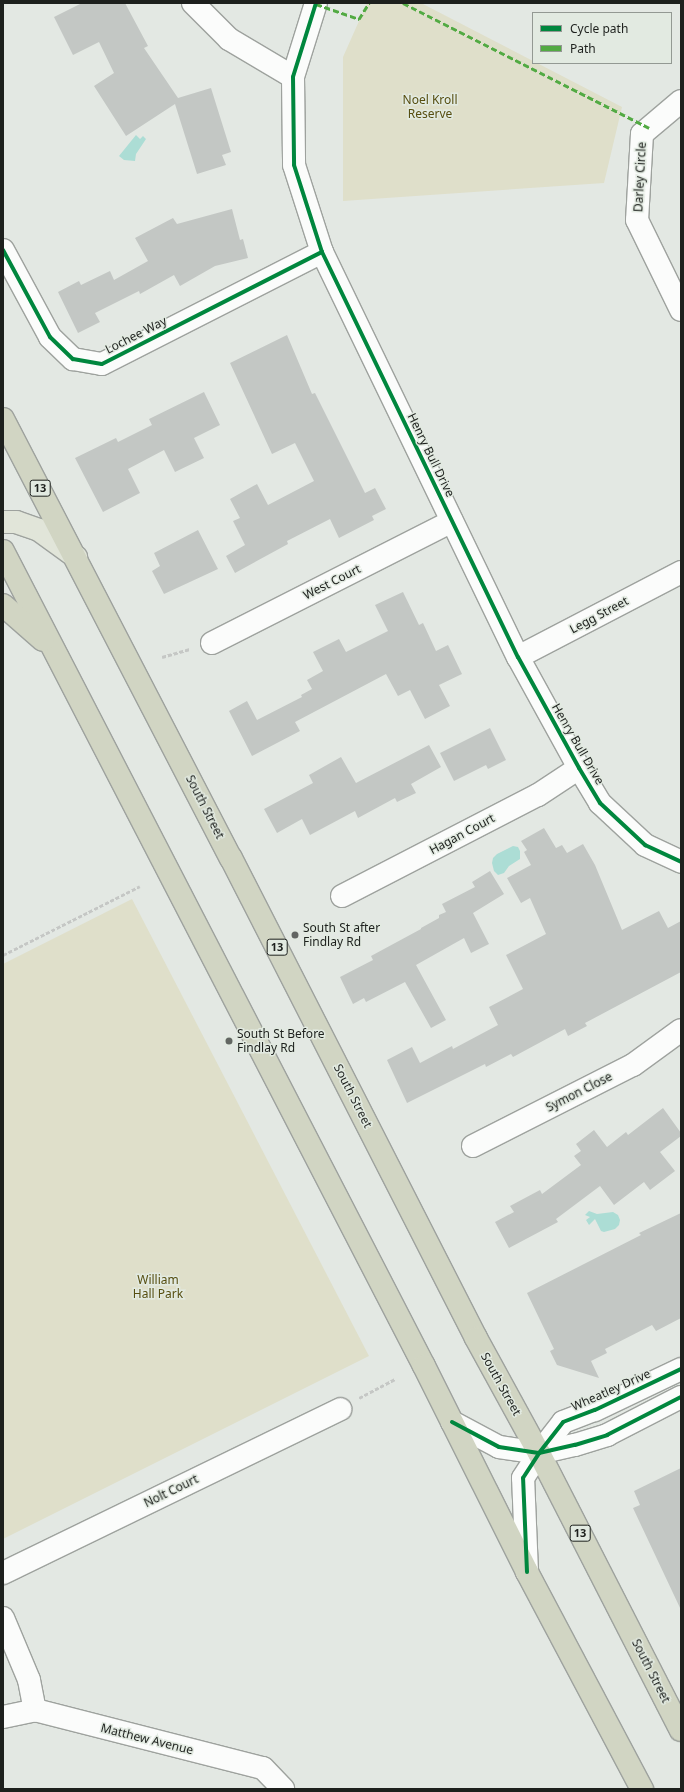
<!DOCTYPE html>
<html>
<head>
<meta charset="utf-8">
<style>
  body { margin:0 }
  #map { position:relative; width:684px; height:1792px; overflow:hidden; background:#e3e8e3; font-family:"Noto Sans",sans-serif }
  div>[style] { position:absolute }
  .green>* { inset:0; background:#dfdfca }
  .water>* { inset:0; background:#acddd5 }
  .building>* { inset:0; background:#c3c7c4 }
  .path>* { height:2.5px; margin-top:-1.25px; transform-origin:0; background:repeating-linear-gradient(90deg,#c5c7c5 0 4px,transparent 0 6px) }
  .roads { filter:drop-shadow(1px 0 #9ea29e) drop-shadow(-1px 0 #9ea29e) drop-shadow(0 1px #9ea29e) drop-shadow(0 -1px #9ea29e) }
  .minor>* { height:22px; margin:-11px; padding:0 11px; transform-origin:11px; border-radius:11px; background:#fbfcfb }
  .major>* { height:22px; margin:-11px; padding:0 11px; transform-origin:11px; border-radius:11px; background:#e1e5d9 }
  .highway>* { height:22px; margin:-11px; padding:0 11px; transform-origin:11px; border-radius:11px; background:#d1d5c3 }
  .quiet>* { height:3px; margin-top:-1.5px; transform-origin:0; background:repeating-linear-gradient(90deg,#52aa43 0 6px,transparent 0 9px) }
  .cycleway>* { height:4px; margin:-2px; padding:0 2px; transform-origin:2px; border-radius:2px; background:#00873e }
  .dots>* { width:11px; height:11px; translate:-50% -50%; box-sizing:border-box; border:2px solid #e2eae1; border-radius:50% }
  span { translate:-50% -50%; white-space:nowrap; text-align:center; line-height:1.15; -webkit-text-stroke:3px #e2eae1; paint-order:stroke }
  .shield-label span { padding:1px 3px; background:#e2eae1; border:1px solid; border-radius:3px; -webkit-text-stroke-width:0 }
  .shield-label { font-size:11px; color:#1d201d; font-weight:700 }
  .park-label { font-size:12px; color:#574e10 }
  .street-label { font-size:12px; color:#1d201d }
  .poi-label { font-size:12px; color:#1d201d }
  .left { translate:0 -50%; text-align:left }
  .frame { position:absolute; inset:0; border:4px solid #1d201d; pointer-events:none }
  .legend { position:absolute; left:532px; top:12px; width:140px; height:52px; box-sizing:border-box; background:#e2eae1; border:1px solid #939993; margin:0; padding:5px 7px; list-style:none; font-size:12px; color:#1d201d }
  .legend li { display:flex; align-items:center; gap:8px; height:20px }
  .legend b { width:20px; border:1px solid #939993 }
</style>
</head>
<body>
<div id="map">
  <div class="green">
    <div style="clip-path:polygon(367px 3px,421px 3px,533px 61px,533px 63px,537px 63px,622px 107px,604px 183px,343px 201px,343px 57px)"></div>
    <div style="clip-path:polygon(132px 899px,369px 1356px,3px 1539px,3px 964px)"></div>
  </div>
  <div class="water">
    <div style="clip-path:polygon(136px 135px,140px 139px,143px 136px,146px 139px,136px 154px,135px 161px,124px 160px,119px 156px)"></div>
    <div style="clip-path:polygon(513px 846px,518px 847px,520px 851px,520px 859px,509px 866px,504px 873px,498px 875px,494px 871px,492px 863px,493px 858px,497px 854px)"></div>
    <div style="clip-path:polygon(589px 1211px,597px 1214px,613px 1212px,618px 1215px,620px 1220px,619px 1225px,615px 1229px,604px 1232px,601px 1231px,595px 1219px,589px 1225px,586px 1220px,590px 1217px,585px 1215px)"></div>
  </div>
  <div class="building">
    <div style="clip-path:polygon(82px 3px,125px 3px,148px 46px,144px 48px,178px 98px,211px 88px,231px 152px,222px 155px,226px 165px,197px 174px,175px 104px,126px 136px,94px 86px,114px 73px,99px 42px,73px 55px,54px 17px)"></div>
    <div style="clip-path:polygon(232px 209px,240px 240px,243px 239px,248px 258px,215px 266px,180px 286px,174px 275px,140px 294px,139px 291px,95px 313px,100px 322px,78px 333px,58px 292px,79px 281px,81px 285px,110px 271px,114px 280px,148px 261px,135px 238px,173px 218px,177px 224px)"></div>
    <div style="clip-path:polygon(287px 335px,312px 394px,315px 393px,365px 493px,375px 488px,386px 509px,372px 516px,374px 520px,339px 538px,330px 519px,287px 541px,288px 544px,235px 573px,226px 556px,245px 545px,233px 521px,240px 518px,230px 499px,257px 484px,268px 505px,314px 481px,295px 443px,272px 454px,230px 363px)"></div>
    <div style="clip-path:polygon(204px 392px,220px 425px,194px 438px,204px 458px,175px 472px,164px 450px,128px 469px,140px 493px,103px 512px,75px 458px,116px 438px,118px 442px,152px 425px,149px 419px)"></div>
    <div style="clip-path:polygon(198px 530px,218px 569px,164px 594px,152px 571px,160px 566px,154px 553px)"></div>
    <div style="clip-path:polygon(403px 592px,419px 625px,423px 623px,436px 651px,448px 645px,462px 674px,439px 685px,450px 706px,425px 719px,410px 690px,398px 696px,386px 674px,295px 722px,300px 731px,252px 756px,229px 711px,247px 701px,257px 720px,302px 697px,301px 695px,312px 689px,307px 680px,323px 671px,313px 652px,339px 639px,346px 652px,388px 631px,375px 605px)"></div>
    <div style="clip-path:polygon(490px 728px,506px 760px,488px 769px,486px 765px,454px 781px,440px 753px)"></div>
    <div style="clip-path:polygon(429px 745px,441px 767px,411px 784px,416px 793px,397px 802px,395px 798px,358px 818px,355px 811px,310px 835px,302px 819px,277px 833px,264px 809px,313px 783px,309px 775px,341px 757px,356px 783px)"></div>
    <div style="clip-path:polygon(544px 828px,556px 848px,562px 845px,567px 853px,583px 844px,595px 865px,622px 930px,659px 911px,668px 928px,681px 921px,681px 972px,585px 1023px,587px 1026px,568px 1036px,565px 1029px,513px 1057px,511px 1054px,486px 1067px,485px 1064px,407px 1103px,387px 1060px,412px 1047px,420px 1063px,452px 1046px,453px 1049px,498px 1025px,489px 1007px,523px 989px,506px 955px,546px 934px,530px 898px,521px 903px,507px 878px,531px 865px,524px 852px,527px 850px,521px 841px)"></div>
    <div style="clip-path:polygon(490px 871px,504px 894px,473px 913px,489px 944px,471px 953px,464px 938px,416px 965px,446px 1020px,431px 1028px,405px 982px,366px 1002px,364px 998px,353px 1004px,340px 977px,373px 960px,371px 956px,421px 929px,421px 928px,439px 918px,439px 915px,446px 912px,442px 904px,475px 887px,472px 882px)"></div>
    <div style="clip-path:polygon(663px 1108px,681px 1133px,681px 1136px,660px 1152px,675px 1171px,650px 1190px,644px 1182px,614px 1205px,600px 1186px,556px 1219px,558px 1222px,509px 1248px,495px 1222px,514px 1212px,510px 1206px,540px 1190px,542px 1194px,581px 1165px,574px 1156px,581px 1151px,576px 1144px,594px 1130px,607px 1147px,626px 1132px,628px 1135px)"></div>
    <div style="clip-path:polygon(681px 1213px,681px 1318px,656px 1331px,652px 1325px,605px 1349px,607px 1353px,591px 1361px,599px 1378px,557px 1365px,550px 1351px,554px 1349px,527px 1293px,641px 1235px,639px 1233px)"></div>
    <div style="clip-path:polygon(681px 1468px,681px 1610px,633px 1508px,640px 1505px,634px 1491px)"></div>
  </div>
  <div class="path">
    <div style="left:162px;top:657px;width:29px;rotate:-16deg"></div>
    <div style="left:3px;top:955px;width:153px;rotate:-26.7deg"></div>
    <div style="left:359px;top:1398px;width:41px;rotate:-27.8deg"></div>
  </div>
  <div class="roads">
    <div class="minor">
      <div style="left:193px;top:3px;width:51px;rotate:45deg"></div>
      <div style="left:229px;top:39px;width:74px;rotate:30.7deg"></div>
      <div style="left:316px;top:3px;width:77px;rotate:107.3deg"></div>
      <div style="left:293px;top:77px;width:88px;rotate:89.3deg"></div>
      <div style="left:294px;top:165px;width:91px;rotate:72.2deg"></div>
      <div style="left:322px;top:252px;width:450px;rotate:64.2deg"></div>
      <div style="left:518px;top:657px;width:127px;rotate:61.2deg"></div>
      <div style="left:579px;top:768px;width:41px;rotate:59deg"></div>
      <div style="left:600px;top:803px;width:62px;rotate:43deg"></div>
      <div style="left:645px;top:845px;width:40px;rotate:25deg"></div>
      <div style="left:681px;top:101px;width:51px;rotate:139.8deg"></div>
      <div style="left:642px;top:134px;width:86px;rotate:93.3deg"></div>
      <div style="left:637px;top:220px;width:100px;rotate:63.9deg"></div>
      <div style="left:3px;top:250px;width:99px;rotate:61.6deg"></div>
      <div style="left:50px;top:337px;width:32px;rotate:44deg"></div>
      <div style="left:73px;top:359px;width:29px;rotate:10deg"></div>
      <div style="left:102px;top:364px;width:247px;rotate:-27deg"></div>
      <div style="left:212px;top:643px;width:269px;rotate:-26.9deg"></div>
      <div style="left:518px;top:657px;width:184px;rotate:-27.5deg"></div>
      <div style="left:342px;top:896px;width:220px;rotate:-27.3deg"></div>
      <div style="left:538px;top:795px;width:49px;rotate:-33.4deg"></div>
      <div style="left:473px;top:1146px;width:179px;rotate:-26.9deg"></div>
      <div style="left:633px;top:1065px;width:59px;rotate:-36.1deg"></div>
      <div style="left:452px;top:1422px;width:53px;rotate:28deg"></div>
      <div style="left:499px;top:1447px;width:40px;rotate:8.5deg"></div>
      <div style="left:539px;top:1453px;width:37px;rotate:-13deg"></div>
      <div style="left:575px;top:1445px;width:34px;rotate:-17deg"></div>
      <div style="left:607px;top:1435px;width:83px;rotate:-27.2deg"></div>
      <div style="left:527px;top:1572px;width:94px;rotate:-92.4deg"></div>
      <div style="left:523px;top:1478px;width:30px;rotate:-57deg"></div>
      <div style="left:539px;top:1453px;width:39px;rotate:-52deg"></div>
      <div style="left:563px;top:1422px;width:34px;rotate:-21deg"></div>
      <div style="left:595px;top:1410px;width:95px;rotate:-25.5deg"></div>
      <div style="left:3px;top:1573px;width:375px;rotate:-25.9deg"></div>
      <div style="left:3px;top:1618px;width:67px;rotate:67.2deg"></div>
      <div style="left:29px;top:1680px;width:31px;rotate:79deg"></div>
      <div style="left:3px;top:1717px;width:33px;rotate:-12deg"></div>
      <div style="left:35px;top:1710px;width:235px;rotate:14.3deg"></div>
      <div style="left:263px;top:1768px;width:29px;rotate:46deg"></div>
    </div>
    <div class="major">
      <div style="left:3px;top:522px;width:13px"></div>
      <div style="left:16px;top:522px;width:24px;rotate:19deg"></div>
      <div style="left:39px;top:530px;width:46px;rotate:36.1deg"></div>
    </div>
    <div class="highway">
      <div style="left:3px;top:419px;width:495px;rotate:62.6deg"></div>
      <div style="left:231px;top:858px;width:539px;rotate:62.96deg"></div>
      <div style="left:476px;top:1338px;width:131px;rotate:61.3deg"></div>
      <div style="left:539px;top:1453px;width:311px;rotate:62.9deg"></div>
      <div style="left:3px;top:551px;width:917px;rotate:62.68deg"></div>
      <div style="left:424px;top:1366px;width:230px;rotate:63.4deg"></div>
      <div style="left:527px;top:1572px;width:246px;rotate:62.1deg"></div>
      <div style="left:3px;top:605px;width:53px;rotate:41.2deg"></div>
    </div>
  </div>
  <div class="quiet">
    <div style="left:403px;top:3px;width:276px;rotate:26.9deg"></div>
    <div style="left:316px;top:4px;width:46px;rotate:19.2deg"></div>
    <div style="left:359px;top:19px;width:19px;rotate:-58deg"></div>
  </div>
  <div class="cycleway">
    <div style="left:316px;top:3px;width:77px;rotate:107.3deg"></div>
    <div style="left:293px;top:77px;width:88px;rotate:89.3deg"></div>
    <div style="left:294px;top:165px;width:91px;rotate:72.2deg"></div>
    <div style="left:322px;top:252px;width:450px;rotate:64.2deg"></div>
    <div style="left:518px;top:657px;width:127px;rotate:61.2deg"></div>
    <div style="left:579px;top:768px;width:41px;rotate:59deg"></div>
    <div style="left:600px;top:803px;width:62px;rotate:43deg"></div>
    <div style="left:645px;top:845px;width:40px;rotate:25deg"></div>
    <div style="left:3px;top:250px;width:99px;rotate:61.6deg"></div>
    <div style="left:50px;top:337px;width:32px;rotate:44deg"></div>
    <div style="left:73px;top:359px;width:29px;rotate:10deg"></div>
    <div style="left:102px;top:364px;width:247px;rotate:-27deg"></div>
    <div style="left:452px;top:1422px;width:53px;rotate:28deg"></div>
    <div style="left:499px;top:1447px;width:40px;rotate:8.5deg"></div>
    <div style="left:539px;top:1453px;width:37px;rotate:-13deg"></div>
    <div style="left:575px;top:1445px;width:34px;rotate:-17deg"></div>
    <div style="left:607px;top:1435px;width:83px;rotate:-27.2deg"></div>
    <div style="left:527px;top:1572px;width:94px;rotate:-92.4deg"></div>
    <div style="left:523px;top:1478px;width:30px;rotate:-57deg"></div>
    <div style="left:539px;top:1453px;width:39px;rotate:-52deg"></div>
    <div style="left:563px;top:1422px;width:34px;rotate:-21deg"></div>
    <div style="left:595px;top:1410px;width:95px;rotate:-25.5deg"></div>
  </div>
  <div class="dots">
    <div style="left:295px;top:935px;background:#626662"></div>
    <div style="left:229px;top:1041px;background:#626662"></div>
  </div>
  <div class="shield-label">
    <span style="left:40px;top:488px">13</span>
    <span style="left:277px;top:947px">13</span>
    <span style="left:580px;top:1533px">13</span>
  </div>
  <div class="park-label">
    <span style="left:430px;top:107px">Noel Kroll<br>Reserve</span>
    <span style="left:158px;top:1287px">William<br>Hall Park</span>
  </div>
  <div class="street-label">
    <span style="left:640px;top:177px;rotate:-87deg">Darley Circle</span>
    <span style="left:136px;top:335px;rotate:-27deg">Lochee Way</span>
    <span style="left:431px;top:455px;rotate:64deg">Henry Bull Drive</span>
    <span style="left:332px;top:582px;rotate:-27deg">West Court</span>
    <span style="left:599px;top:615px;rotate:-28deg">Legg Street</span>
    <span style="left:578px;top:744px;rotate:60deg">Henry Bull Drive</span>
    <span style="left:205px;top:807px;rotate:63deg">South Street</span>
    <span style="left:462px;top:834px;rotate:-28deg">Hagan Court</span>
    <span style="left:579px;top:1092px;rotate:-27deg">Symon Close</span>
    <span style="left:353px;top:1096px;rotate:63deg">South Street</span>
    <span style="left:501px;top:1384px;rotate:61deg">South Street</span>
    <span style="left:611px;top:1390px;rotate:-24deg">Wheatley Drive</span>
    <span style="left:171px;top:1491px;rotate:-26deg">Nolt Court</span>
    <span style="left:651px;top:1671px;rotate:63deg">South Street</span>
    <span style="left:147px;top:1739px;rotate:14deg">Matthew Avenue</span>
  </div>
  <div class="poi-label">
    <span class="left" style="left:303px;top:935px">South St after<br>Findlay Rd</span>
    <span class="left" style="left:237px;top:1041px">South St Before<br>Findlay Rd</span>
  </div>
  <div class="frame"></div>
  <ul class="legend">
  <li><b style="height:5px;background:#00873e"></b>Cycle path</li>
  <li><b style="height:5px;background:#52aa43"></b>Path</li>
  </ul>
</div>
</body>
</html>
